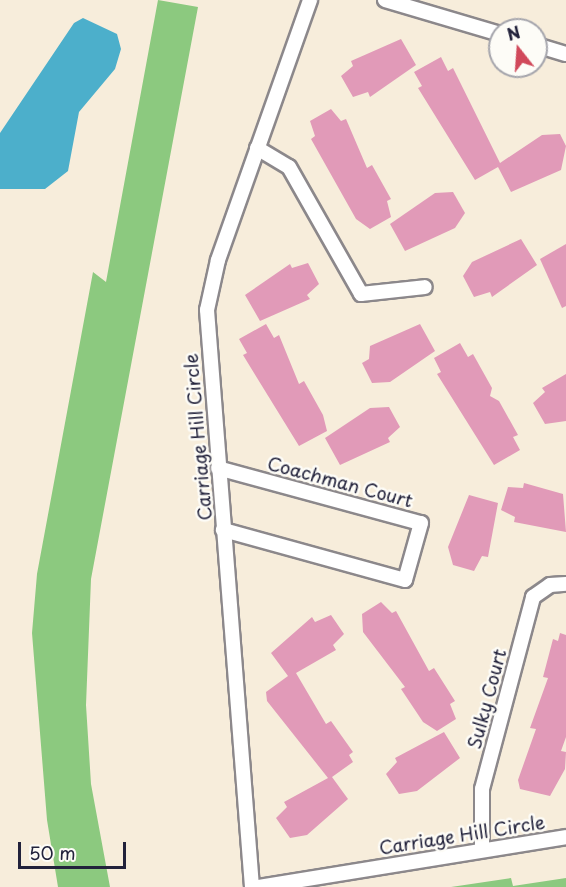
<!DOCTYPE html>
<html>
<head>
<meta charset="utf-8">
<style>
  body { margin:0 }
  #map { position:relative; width:566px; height:887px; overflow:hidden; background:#f7eddb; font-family:"Playpen Sans",sans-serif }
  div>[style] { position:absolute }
  .green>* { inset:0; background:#8cc97f }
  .water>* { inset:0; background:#4cafcb }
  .building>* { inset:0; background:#e19ab8 }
  .roads { filter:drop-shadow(2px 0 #8c888b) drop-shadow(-2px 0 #8c888b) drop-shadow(0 2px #8c888b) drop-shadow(0 -2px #8c888b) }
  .street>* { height:14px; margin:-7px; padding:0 7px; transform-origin:7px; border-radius:7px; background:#fff }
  span { translate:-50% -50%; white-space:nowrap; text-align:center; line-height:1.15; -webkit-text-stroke:5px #fdfcf7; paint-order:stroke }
  .street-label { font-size:18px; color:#22223b }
  .north { position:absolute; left:488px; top:18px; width:60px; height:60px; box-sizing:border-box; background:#fdfcf7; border:2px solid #a5a5ac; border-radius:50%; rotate:343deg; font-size:16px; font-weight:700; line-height:24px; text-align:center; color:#22223b }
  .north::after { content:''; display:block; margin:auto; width:21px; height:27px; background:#d1495b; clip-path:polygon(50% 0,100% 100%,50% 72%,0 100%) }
  .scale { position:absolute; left:18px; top:842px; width:108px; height:27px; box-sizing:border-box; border:3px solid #22223b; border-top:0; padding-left:8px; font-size:18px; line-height:21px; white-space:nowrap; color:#22223b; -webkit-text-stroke:4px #fdfcf7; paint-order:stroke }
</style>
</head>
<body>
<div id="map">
  <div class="green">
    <div style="clip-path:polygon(158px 0,198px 7px,91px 579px,86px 705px,91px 784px,110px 887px,58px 887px,47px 820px,32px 633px,37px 574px,93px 272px,106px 282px)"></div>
    <div style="clip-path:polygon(511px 878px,513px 886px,566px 878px,566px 887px,451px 887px)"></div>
  </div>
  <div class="water">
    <div style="clip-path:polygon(83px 18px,117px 34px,121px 49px,115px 69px,79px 112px,68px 171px,45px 189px,0 189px,0 133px,74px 23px)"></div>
  </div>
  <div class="building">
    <div style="clip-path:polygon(401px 39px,416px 65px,370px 97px,368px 92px,353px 97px,341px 76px,353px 66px,351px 61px)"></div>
    <div style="clip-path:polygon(441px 57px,448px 71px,453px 68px,500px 163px,542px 135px,560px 134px,566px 146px,561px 170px,511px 192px,498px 167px,475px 180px,418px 88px,422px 86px,414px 72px)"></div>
    <div style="clip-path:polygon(331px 109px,341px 121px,346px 119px,367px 168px,372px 165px,391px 199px,387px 201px,391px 217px,370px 229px,356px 219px,311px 139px,315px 136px,310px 121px)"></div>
    <div style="clip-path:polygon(453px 192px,465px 213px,455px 228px,405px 251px,390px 224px,435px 193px)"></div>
    <div style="clip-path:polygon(521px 239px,537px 265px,492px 297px,490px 292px,474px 297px,463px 276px,472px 262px)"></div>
    <div style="clip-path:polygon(566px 244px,566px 306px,562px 308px,540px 259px)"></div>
    <div style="clip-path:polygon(308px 263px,319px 284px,307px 295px,310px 299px,260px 321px,245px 295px,290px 264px,292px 268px)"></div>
    <div style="clip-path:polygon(266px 324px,274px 338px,279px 335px,299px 384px,304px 381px,323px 415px,327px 431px,299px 446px,243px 355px,247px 353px,239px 339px)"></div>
    <div style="clip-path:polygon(420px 324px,435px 351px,390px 382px,372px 383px,362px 363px,369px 359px,370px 346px)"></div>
    <div style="clip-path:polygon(460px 343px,468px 357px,473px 354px,492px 388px,490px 396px,499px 401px,518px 435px,513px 437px,520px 450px,494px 465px,437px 374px,441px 372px,434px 358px)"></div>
    <div style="clip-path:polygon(566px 374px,566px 421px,545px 424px,533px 403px,545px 392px,542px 388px)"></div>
    <div style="clip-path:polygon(389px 407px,400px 427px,388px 438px,390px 442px,340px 465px,325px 438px,370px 408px)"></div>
    <div style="clip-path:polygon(524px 483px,563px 494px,566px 532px,514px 522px,515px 517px,501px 510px,508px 487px,523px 488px)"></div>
    <div style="clip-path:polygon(469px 495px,498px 503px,488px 557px,482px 556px,474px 571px,453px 565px,448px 547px)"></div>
    <div style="clip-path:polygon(381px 602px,392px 613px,396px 611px,429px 671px,434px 668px,455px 701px,450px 704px,456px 719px,437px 731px,423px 722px,401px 689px,405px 687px,363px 632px,362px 614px)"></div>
    <div style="clip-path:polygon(331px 615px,344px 634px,333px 645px,336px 650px,296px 673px,326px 724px,331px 721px,353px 752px,349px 755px,353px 762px,332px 777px,348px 799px,307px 835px,290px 838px,276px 818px,287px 807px,284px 802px,328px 778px,267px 701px,266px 692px,288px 676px,271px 653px,312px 617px,315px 622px)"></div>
    <div style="clip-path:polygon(560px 633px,566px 635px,566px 737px,561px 751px,566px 752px,565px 769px,550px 796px,520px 789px,518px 780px,536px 729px,530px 728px,548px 678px,543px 677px,553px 639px,558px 641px)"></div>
    <div style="clip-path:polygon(444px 732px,460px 758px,417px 791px,399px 794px,386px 774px,397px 762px,395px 758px)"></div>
  </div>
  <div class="roads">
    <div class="street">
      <div style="left:385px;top:0;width:120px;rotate:16.5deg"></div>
      <div style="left:536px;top:45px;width:31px;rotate:17deg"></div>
      <div style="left:257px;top:148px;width:37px;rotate:31deg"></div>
      <div style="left:289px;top:167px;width:146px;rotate:60.4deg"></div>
      <div style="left:361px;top:294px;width:64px;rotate:-6.2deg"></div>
      <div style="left:218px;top:468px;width:210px;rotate:15.2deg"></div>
      <div style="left:421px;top:523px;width:59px;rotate:105.7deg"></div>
      <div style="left:405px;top:580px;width:189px;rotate:-164.6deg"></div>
      <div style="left:482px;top:849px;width:60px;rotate:-90deg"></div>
      <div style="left:482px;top:789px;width:199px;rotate:-75.1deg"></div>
      <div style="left:533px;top:597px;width:21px;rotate:-35deg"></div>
      <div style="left:550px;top:585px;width:16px;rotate:-4deg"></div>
      <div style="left:252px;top:887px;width:579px;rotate:-94.46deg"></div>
      <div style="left:207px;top:310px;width:51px;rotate:-77.6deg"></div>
      <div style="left:218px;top:260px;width:276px;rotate:-70.5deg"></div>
      <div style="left:258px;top:887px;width:312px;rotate:-9.2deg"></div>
    </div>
  </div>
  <div class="street-label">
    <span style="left:198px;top:437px;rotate:-95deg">Carriage Hill Circle</span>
    <span style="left:340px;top:482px;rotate:15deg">Coachman Court</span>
    <span style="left:487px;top:699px;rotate:-75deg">Sulky Court</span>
    <span style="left:462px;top:835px;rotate:-9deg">Carriage Hill Circle</span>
  </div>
  <div class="north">N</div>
  <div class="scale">50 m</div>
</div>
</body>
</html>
